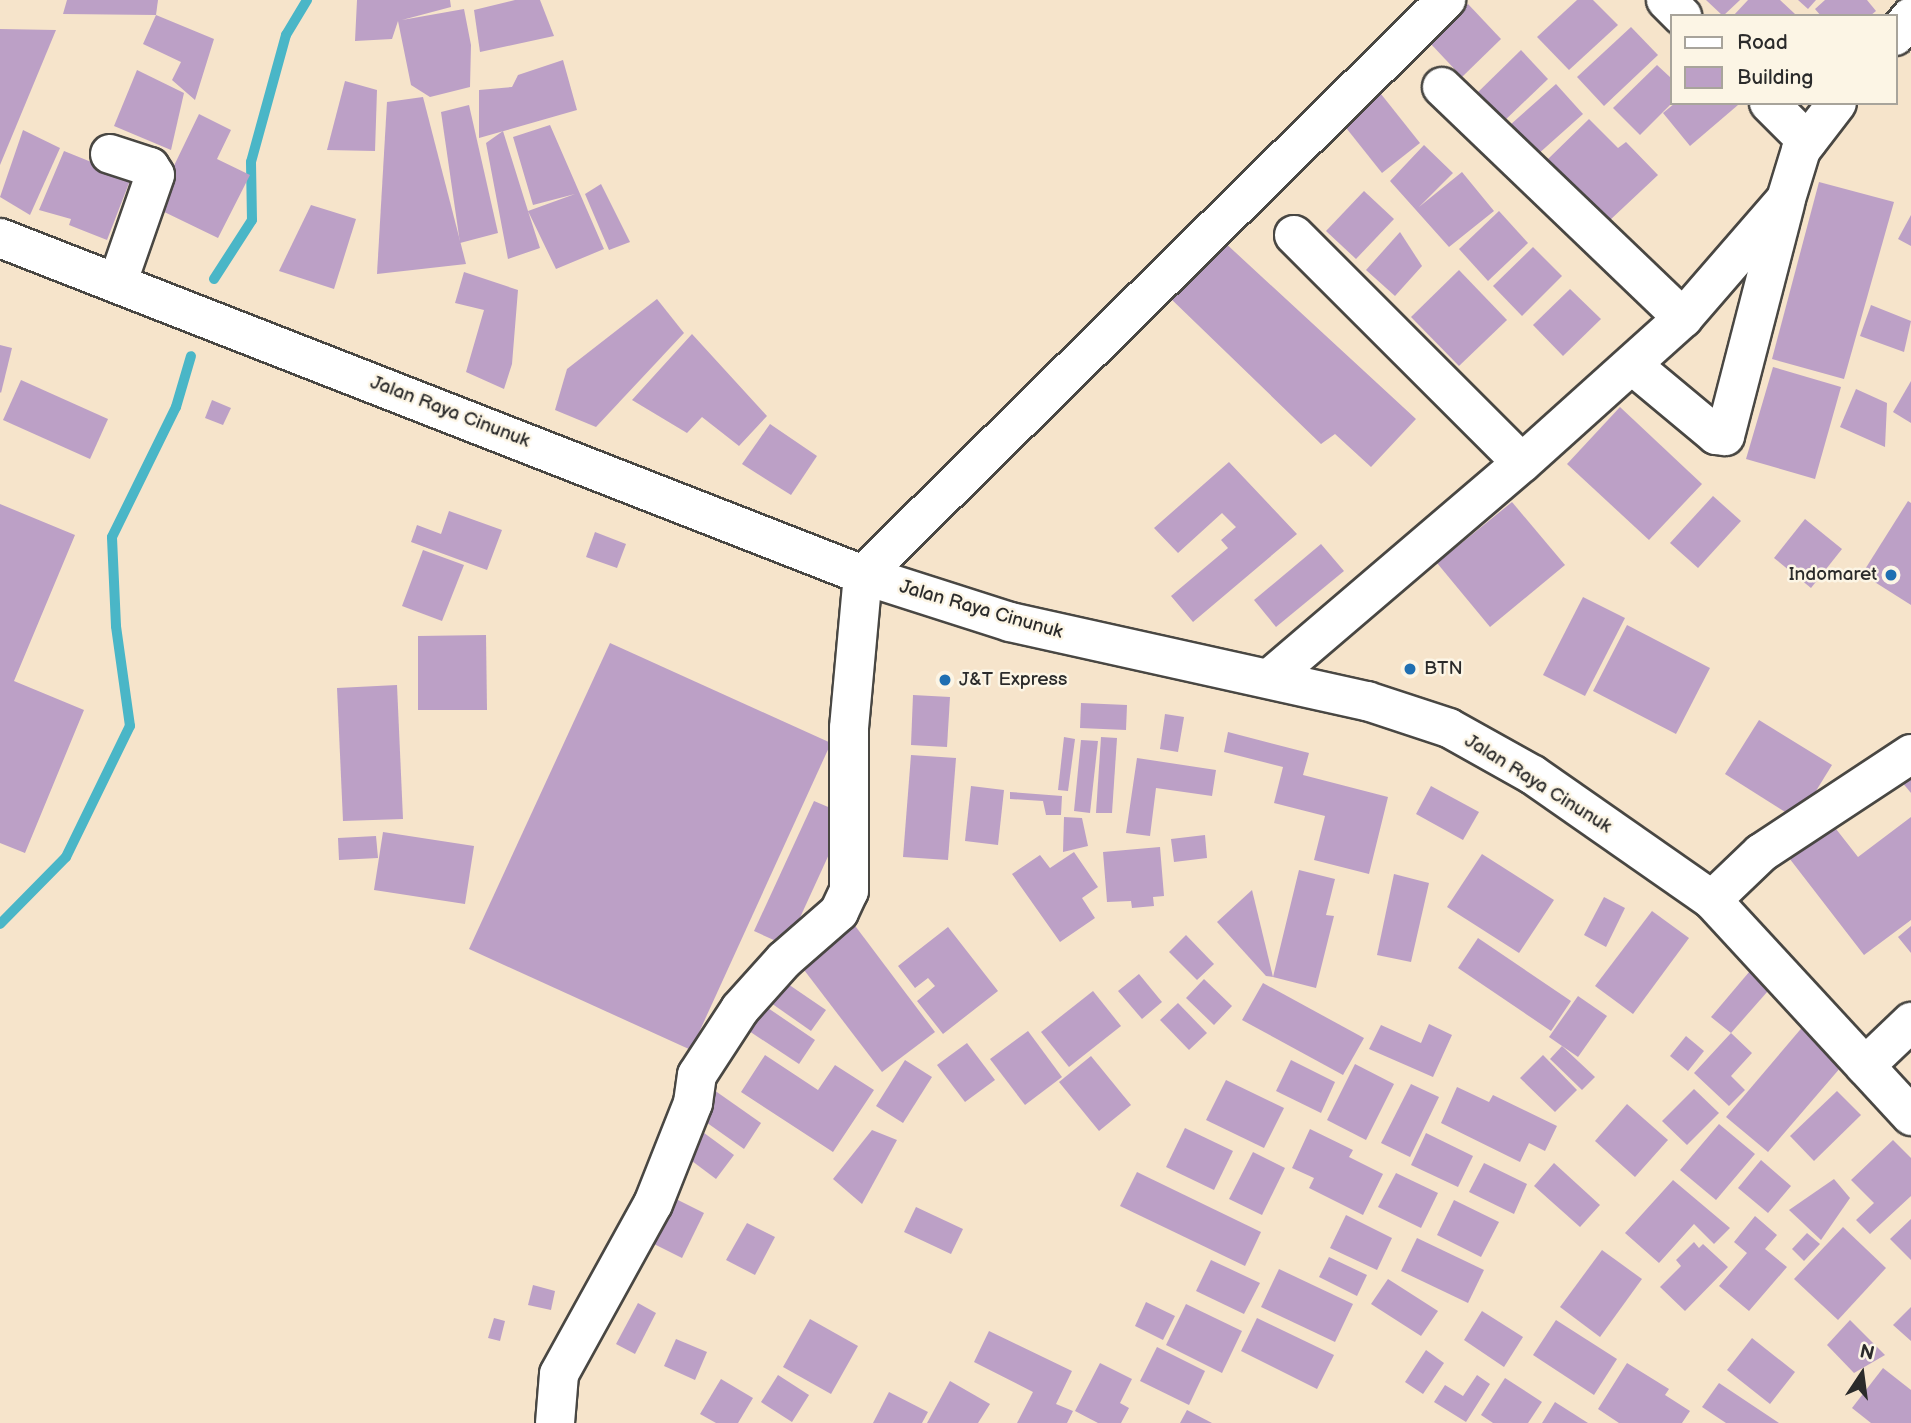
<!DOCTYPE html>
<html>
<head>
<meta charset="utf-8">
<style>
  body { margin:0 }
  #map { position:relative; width:1911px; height:1423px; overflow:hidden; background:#f6e4cb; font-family:"Balsamiq Sans",sans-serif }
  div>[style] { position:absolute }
  .stream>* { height:10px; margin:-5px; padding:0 5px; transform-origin:5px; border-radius:5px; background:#4ab6c7 }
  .building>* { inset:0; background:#bca0c6 }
  .roads { filter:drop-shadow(2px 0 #494743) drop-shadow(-2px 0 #494743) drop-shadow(0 2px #494743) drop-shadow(0 -2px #494743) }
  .street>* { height:38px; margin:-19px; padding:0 19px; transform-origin:19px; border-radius:19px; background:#fff }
  .highway>* { height:38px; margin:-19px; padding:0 19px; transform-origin:19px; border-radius:19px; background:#fff }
  .dots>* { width:19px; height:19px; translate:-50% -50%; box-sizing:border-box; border:4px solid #fcf5e5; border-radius:50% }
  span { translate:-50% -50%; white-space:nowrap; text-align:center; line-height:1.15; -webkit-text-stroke:5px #fcf5e5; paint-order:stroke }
  .street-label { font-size:19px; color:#2b2b2b }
  .poi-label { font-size:19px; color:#2b2b2b }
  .right { translate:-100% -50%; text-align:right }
  .left { translate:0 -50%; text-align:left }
  .legend { position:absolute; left:1670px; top:14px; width:228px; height:91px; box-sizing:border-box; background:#fcf5e5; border:2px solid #a8a49b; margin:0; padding:9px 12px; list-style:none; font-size:21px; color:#2b2b2b }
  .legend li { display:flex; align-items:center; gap:14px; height:35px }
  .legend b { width:35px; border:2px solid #a8a49b }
  .north { position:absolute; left:1827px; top:1339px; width:70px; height:70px; -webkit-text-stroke:5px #fcf5e5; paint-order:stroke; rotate:13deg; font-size:19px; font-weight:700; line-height:28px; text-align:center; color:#2b2b2b }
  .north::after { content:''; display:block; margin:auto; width:24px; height:32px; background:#2b2b2b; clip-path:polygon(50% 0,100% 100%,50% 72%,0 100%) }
</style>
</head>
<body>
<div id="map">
  <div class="stream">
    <div style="left:214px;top:279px;width:70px;rotate:-57.2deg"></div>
    <div style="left:252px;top:220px;width:58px;rotate:-91deg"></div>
    <div style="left:251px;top:162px;width:132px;rotate:-74.6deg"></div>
    <div style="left:286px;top:35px;width:41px;rotate:-59deg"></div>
    <div style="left:0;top:924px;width:94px;rotate:-45.4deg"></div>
    <div style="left:66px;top:857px;width:146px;rotate:-64deg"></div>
    <div style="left:130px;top:726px;width:101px;rotate:-98deg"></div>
    <div style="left:116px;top:626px;width:89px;rotate:-92.6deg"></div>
    <div style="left:112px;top:537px;width:145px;rotate:-63.8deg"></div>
    <div style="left:176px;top:407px;width:53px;rotate:-73.6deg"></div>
  </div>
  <div class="building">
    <div style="clip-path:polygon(67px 0,158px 0,156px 15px,63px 14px)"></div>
    <div style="clip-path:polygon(357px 0,450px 0,451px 7px,402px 20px,464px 9px,471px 45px,470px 87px,430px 97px,411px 85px,398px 21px,392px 39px,355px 41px)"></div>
    <div style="clip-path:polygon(515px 0,540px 0,554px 36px,480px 52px,474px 10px)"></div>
    <div style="clip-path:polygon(1577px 0,1593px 0,1618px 25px,1569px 70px,1537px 37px)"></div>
    <div style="clip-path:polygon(1706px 0,1740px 0,1723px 16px)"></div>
    <div style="clip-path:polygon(1748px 0,1780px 0,1795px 14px,1733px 16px)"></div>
    <div style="clip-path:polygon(1798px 0,1816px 0,1808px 9px)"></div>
    <div style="clip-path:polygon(1825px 0,1867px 0,1876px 11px,1870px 16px,1821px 16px,1815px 9px)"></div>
    <div style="clip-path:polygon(1468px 4px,1501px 39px,1462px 77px,1429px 42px)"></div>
    <div style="clip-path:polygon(156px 15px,214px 39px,195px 100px,172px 80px,181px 62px,143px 44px)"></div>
    <div style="clip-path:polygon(1631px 27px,1658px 55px,1604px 106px,1577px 77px)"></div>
    <div style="clip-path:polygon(0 29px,56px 30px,0 165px)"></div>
    <div style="clip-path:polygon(1521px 50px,1548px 79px,1500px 125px,1473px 97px)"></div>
    <div style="clip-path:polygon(563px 60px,577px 110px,479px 138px,479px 90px,512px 87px,518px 75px)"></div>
    <div style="clip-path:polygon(1657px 65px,1671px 78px,1671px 104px,1640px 135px,1613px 108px)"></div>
    <div style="clip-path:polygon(137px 70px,184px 93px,171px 150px,114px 126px)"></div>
    <div style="clip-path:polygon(345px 81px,377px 90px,375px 151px,327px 150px)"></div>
    <div style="clip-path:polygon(1556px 84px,1583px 114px,1537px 155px,1510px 125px)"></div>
    <div style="clip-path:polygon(1381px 94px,1420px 143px,1382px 173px,1343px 124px)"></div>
    <div style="clip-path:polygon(423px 97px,466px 264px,377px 274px,387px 102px)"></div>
    <div style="clip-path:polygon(1675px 103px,1736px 103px,1738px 105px,1690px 146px,1663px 113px)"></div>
    <div style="clip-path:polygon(469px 105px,498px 233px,460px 243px,441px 112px)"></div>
    <div style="clip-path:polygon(199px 114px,231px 130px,217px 159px,250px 175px,218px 238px,154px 207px)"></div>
    <div style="clip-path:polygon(1589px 119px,1618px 148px,1626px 142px,1658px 175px,1609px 221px,1547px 160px)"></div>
    <div style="clip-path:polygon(550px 125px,604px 249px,556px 269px,528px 211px,540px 248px,508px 259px,486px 143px,503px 131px,528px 211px,575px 194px,533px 205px,513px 137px)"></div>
    <div style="clip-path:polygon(23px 130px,60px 148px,30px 215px,0 197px)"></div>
    <div style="clip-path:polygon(1424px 145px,1453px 173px,1419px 207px,1462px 172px,1494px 211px,1449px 247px,1390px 181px)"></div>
    <div style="clip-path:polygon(64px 151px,131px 178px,107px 240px,69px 225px,71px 219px,39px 210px)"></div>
    <div style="clip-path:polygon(1819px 182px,1894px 202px,1844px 379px,1772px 359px)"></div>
    <div style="clip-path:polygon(601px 184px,630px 242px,609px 250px,585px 194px)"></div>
    <div style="clip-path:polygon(1364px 191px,1394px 219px,1356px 259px,1326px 231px)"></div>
    <div style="clip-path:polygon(311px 205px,356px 219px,334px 289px,279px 271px)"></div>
    <div style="clip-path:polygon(1499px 211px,1528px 243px,1488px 281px,1459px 249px)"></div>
    <div style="clip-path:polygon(1911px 215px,1911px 246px,1898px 239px)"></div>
    <div style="clip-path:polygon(1400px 232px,1422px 266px,1395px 296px,1366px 270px)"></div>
    <div style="clip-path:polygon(1222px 240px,1416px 419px,1371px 467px,1335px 434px,1321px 444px,1168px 296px)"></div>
    <div style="clip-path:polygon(1533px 247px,1562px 276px,1522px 316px,1493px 286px)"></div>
    <div style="clip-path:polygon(1459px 270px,1507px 320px,1459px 366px,1411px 317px)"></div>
    <div style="clip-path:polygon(464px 272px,518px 290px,512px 364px,504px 389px,466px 372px,484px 310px,455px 303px)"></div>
    <div style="clip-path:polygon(1570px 289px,1601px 319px,1563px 356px,1533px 325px)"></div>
    <div style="clip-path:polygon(657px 299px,684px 333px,596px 427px,555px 410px,567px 369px)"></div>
    <div style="clip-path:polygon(1871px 305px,1911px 321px,1904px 352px,1860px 336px)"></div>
    <div style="clip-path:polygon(692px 334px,767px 416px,739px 446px,702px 417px,687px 433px,632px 400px)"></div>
    <div style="clip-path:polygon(0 345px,12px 348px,1px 393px,0 392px)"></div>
    <div style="clip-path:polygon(1773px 367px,1841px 387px,1815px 479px,1746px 459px)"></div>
    <div style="clip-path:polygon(21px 380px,108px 419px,90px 459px,3px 420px)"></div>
    <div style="clip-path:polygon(1911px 381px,1911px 423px,1893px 412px)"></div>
    <div style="clip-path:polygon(1856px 389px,1887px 403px,1885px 447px,1840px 427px)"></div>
    <div style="clip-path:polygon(212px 400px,231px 408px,223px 425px,205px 418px)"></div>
    <div style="clip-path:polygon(1620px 407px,1702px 484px,1649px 540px,1567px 464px)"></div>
    <div style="clip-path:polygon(770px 424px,817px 456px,791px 495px,742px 464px)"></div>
    <div style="clip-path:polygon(1229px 462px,1297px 534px,1193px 622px,1171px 596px,1228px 548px,1221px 540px,1236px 527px,1222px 513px,1178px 553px,1154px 528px)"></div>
    <div style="clip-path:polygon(1713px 496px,1741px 521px,1698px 568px,1670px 543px)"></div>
    <div style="clip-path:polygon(1908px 501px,1911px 503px,1911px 605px,1862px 574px)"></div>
    <div style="clip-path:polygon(1512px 502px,1565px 565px,1490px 627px,1437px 563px)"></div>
    <div style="clip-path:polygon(0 504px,75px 535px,14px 681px,84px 710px,25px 853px,0 843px)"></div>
    <div style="clip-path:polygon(449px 511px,502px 530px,487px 570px,411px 542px,417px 525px,441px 534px)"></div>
    <div style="clip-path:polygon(1805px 519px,1842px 549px,1811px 588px,1774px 558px)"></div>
    <div style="clip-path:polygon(595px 532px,626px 544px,617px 568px,586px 557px)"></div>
    <div style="clip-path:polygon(1321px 544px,1344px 571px,1276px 627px,1254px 600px)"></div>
    <div style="clip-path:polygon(423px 550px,464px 565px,442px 621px,402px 606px)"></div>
    <div style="clip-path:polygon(1583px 597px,1625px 618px,1585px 696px,1543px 675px)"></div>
    <div style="clip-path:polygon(1627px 625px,1710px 668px,1676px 734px,1593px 691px)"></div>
    <div style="clip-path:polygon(486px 635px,487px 710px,418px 710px,418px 636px)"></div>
    <div style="clip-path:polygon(610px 643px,831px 743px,691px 1050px,469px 949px)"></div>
    <div style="clip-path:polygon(397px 685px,403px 819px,343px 821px,337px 688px)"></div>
    <div style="clip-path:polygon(913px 695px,950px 697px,947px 747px,911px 745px)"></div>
    <div style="clip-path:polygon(1081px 703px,1127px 705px,1126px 730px,1080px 728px)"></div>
    <div style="clip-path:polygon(1165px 714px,1184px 717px,1178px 752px,1160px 749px)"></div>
    <div style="clip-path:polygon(1759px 720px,1832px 765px,1798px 820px,1725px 774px)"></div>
    <div style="clip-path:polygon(1228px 732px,1309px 753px,1303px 775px,1388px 797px,1369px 874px,1314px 860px,1325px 816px,1274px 803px,1283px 767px,1224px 752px)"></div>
    <div style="clip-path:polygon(1064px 737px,1075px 739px,1068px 791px,1058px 790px)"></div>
    <div style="clip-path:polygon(1101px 737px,1117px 738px,1112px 813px,1096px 813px)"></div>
    <div style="clip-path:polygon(1081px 740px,1098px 741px,1090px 813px,1074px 811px)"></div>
    <div style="clip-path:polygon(911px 755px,956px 758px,948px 860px,903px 857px)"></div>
    <div style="clip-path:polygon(1137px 758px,1216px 770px,1212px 796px,1156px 788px,1150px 836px,1126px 833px)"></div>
    <div style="clip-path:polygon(1911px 774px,1911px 793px,1901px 781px)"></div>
    <div style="clip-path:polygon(971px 786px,1004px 790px,998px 845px,965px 841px)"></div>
    <div style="clip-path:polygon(1431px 786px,1479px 812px,1463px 840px,1416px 814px)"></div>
    <div style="clip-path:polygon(1010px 792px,1062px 796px,1061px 815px,1046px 815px,1043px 801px,1010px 799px)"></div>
    <div style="clip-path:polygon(814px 801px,847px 815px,787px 946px,754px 931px)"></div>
    <div style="clip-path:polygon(1064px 817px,1082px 818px,1088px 846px,1063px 852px)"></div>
    <div style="clip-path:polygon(1911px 817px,1911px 920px,1864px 955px,1786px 854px,1829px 820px,1858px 857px)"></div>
    <div style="clip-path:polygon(383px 832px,474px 846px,465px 904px,374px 890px)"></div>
    <div style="clip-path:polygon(1205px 835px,1207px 858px,1174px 862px,1171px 839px)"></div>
    <div style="clip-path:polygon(376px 836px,378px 858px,339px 860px,338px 838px)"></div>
    <div style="clip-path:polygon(1160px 847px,1164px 896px,1153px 897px,1154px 906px,1132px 908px,1131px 901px,1107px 902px,1103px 852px)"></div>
    <div style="clip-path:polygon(1074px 852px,1098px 887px,1082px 898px,1095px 918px,1060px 942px,1012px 874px,1040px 855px,1050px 868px)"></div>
    <div style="clip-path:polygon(1482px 854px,1554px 900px,1519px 953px,1447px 907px)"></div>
    <div style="clip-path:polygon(1299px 870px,1335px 879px,1326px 915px,1334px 916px,1316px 988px,1273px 977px)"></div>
    <div style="clip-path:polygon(1394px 874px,1429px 883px,1411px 962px,1377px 955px)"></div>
    <div style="clip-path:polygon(1252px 890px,1273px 977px,1266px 976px,1217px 922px)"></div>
    <div style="clip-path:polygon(1604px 897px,1625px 908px,1606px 947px,1584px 935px)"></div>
    <div style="clip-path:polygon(1652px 911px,1689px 938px,1633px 1014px,1595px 986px)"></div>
    <div style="clip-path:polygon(853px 923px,935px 1032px,882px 1072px,798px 962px)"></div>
    <div style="clip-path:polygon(1911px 926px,1911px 953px,1898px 937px)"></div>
    <div style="clip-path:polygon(948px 927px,998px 991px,943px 1034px,917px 1001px,935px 986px,928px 978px,915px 988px,898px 966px)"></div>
    <div style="clip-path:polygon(1186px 935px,1214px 964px,1197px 980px,1169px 952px)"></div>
    <div style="clip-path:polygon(1478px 938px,1571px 1001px,1551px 1031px,1458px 968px)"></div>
    <div style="clip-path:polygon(1755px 965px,1775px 983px,1731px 1033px,1711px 1017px)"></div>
    <div style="clip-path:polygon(1139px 974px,1162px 1002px,1142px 1019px,1118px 991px)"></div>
    <div style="clip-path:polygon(1204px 979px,1232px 1006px,1214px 1025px,1186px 998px)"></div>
    <div style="clip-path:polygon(785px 982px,826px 1010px,811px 1031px,771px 1003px)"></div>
    <div style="clip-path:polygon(1263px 983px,1364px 1038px,1343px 1075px,1242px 1020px)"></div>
    <div style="clip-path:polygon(1093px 991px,1121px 1026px,1069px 1067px,1041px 1032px)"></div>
    <div style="clip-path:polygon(1578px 996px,1607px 1016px,1578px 1057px,1549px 1037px)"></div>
    <div style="clip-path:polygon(1178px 1003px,1207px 1033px,1189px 1050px,1160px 1020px)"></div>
    <div style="clip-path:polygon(765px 1006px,815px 1040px,799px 1064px,749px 1031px)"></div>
    <div style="clip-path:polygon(1429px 1024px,1452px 1035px,1433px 1077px,1369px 1049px,1381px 1025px,1421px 1043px)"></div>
    <div style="clip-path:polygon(1805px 1024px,1847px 1060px,1768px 1152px,1726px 1117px)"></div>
    <div style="clip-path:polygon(1028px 1031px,1062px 1077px,1025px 1105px,990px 1059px)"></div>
    <div style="clip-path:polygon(1731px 1033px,1752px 1053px,1731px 1076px,1745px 1090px,1729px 1106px,1694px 1073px)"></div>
    <div style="clip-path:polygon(1686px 1036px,1704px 1051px,1688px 1071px,1670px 1056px)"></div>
    <div style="clip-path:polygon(967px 1043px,995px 1080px,965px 1102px,937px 1065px)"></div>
    <div style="clip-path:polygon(1562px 1046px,1595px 1077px,1582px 1090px,1550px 1059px)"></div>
    <div style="clip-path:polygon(765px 1055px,818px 1090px,835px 1065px,874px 1090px,833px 1152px,741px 1092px)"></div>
    <div style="clip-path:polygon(1543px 1055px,1577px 1090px,1555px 1112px,1520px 1078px)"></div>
    <div style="clip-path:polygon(1091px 1056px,1131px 1105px,1099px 1131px,1059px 1082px)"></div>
    <div style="clip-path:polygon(905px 1060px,932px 1077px,903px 1123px,876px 1106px)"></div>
    <div style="clip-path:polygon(1291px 1060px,1335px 1082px,1321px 1113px,1276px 1091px)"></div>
    <div style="clip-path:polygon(1355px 1064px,1394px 1084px,1366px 1140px,1327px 1120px)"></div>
    <div style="clip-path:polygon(1226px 1080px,1284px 1108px,1264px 1148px,1206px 1120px)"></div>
    <div style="clip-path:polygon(1411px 1084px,1439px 1097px,1410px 1157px,1381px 1143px)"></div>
    <div style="clip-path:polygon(1457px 1087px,1489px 1102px,1493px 1095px,1557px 1126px,1545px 1151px,1529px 1143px,1520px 1162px,1441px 1123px)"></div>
    <div style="clip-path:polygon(1694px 1089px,1719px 1113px,1687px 1145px,1662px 1121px)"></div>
    <div style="clip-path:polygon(714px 1090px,761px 1123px,744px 1149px,696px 1115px)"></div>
    <div style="clip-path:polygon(1837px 1091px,1861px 1115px,1814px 1161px,1790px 1136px)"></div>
    <div style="clip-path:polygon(1627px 1104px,1668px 1140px,1635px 1177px,1595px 1141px)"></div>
    <div style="clip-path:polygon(692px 1124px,734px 1155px,716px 1179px,684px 1155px)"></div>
    <div style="clip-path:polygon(1719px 1124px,1755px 1154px,1716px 1200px,1680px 1170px)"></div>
    <div style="clip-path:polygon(1185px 1128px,1233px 1151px,1214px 1190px,1166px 1167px)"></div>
    <div style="clip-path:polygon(1310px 1129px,1353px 1150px,1349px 1157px,1383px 1174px,1363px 1215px,1309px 1188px,1314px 1178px,1292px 1168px)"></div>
    <div style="clip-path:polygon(872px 1130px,897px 1140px,862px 1204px,833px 1179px)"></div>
    <div style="clip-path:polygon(1426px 1133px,1473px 1156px,1458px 1187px,1411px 1165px)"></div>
    <div style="clip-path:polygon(1893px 1140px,1911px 1158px,1911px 1196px,1870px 1234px,1856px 1220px,1874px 1203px,1851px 1180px)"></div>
    <div style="clip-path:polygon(1253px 1152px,1285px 1168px,1262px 1215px,1229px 1199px)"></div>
    <div style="clip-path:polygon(1761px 1160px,1791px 1186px,1768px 1213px,1738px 1188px)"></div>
    <div style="clip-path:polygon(1484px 1163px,1527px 1184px,1514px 1214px,1469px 1192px)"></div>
    <div style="clip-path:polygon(1554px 1163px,1600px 1205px,1580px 1227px,1534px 1186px)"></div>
    <div style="clip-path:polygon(1137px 1172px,1261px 1232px,1245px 1266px,1120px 1206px)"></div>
    <div style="clip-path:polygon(1396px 1173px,1438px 1193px,1421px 1228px,1378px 1207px)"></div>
    <div style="clip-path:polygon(1834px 1179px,1850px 1198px,1821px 1240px,1789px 1210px)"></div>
    <div style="clip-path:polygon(1673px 1180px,1730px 1228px,1714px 1244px,1694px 1224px,1659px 1263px,1625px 1233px)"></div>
    <div style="clip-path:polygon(672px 1197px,704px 1213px,682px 1258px,648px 1241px)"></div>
    <div style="clip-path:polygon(1454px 1200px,1499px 1222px,1481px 1257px,1437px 1235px)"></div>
    <div style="clip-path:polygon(916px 1207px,963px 1229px,951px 1254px,904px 1232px)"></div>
    <div style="clip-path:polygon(1346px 1215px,1392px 1238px,1377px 1270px,1330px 1248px)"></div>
    <div style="clip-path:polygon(1755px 1216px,1777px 1235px,1765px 1249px,1787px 1267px,1749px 1311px,1719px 1286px,1747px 1253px,1734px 1242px)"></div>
    <div style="clip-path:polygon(1911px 1219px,1911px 1260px,1890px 1239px)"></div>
    <div style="clip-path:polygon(747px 1223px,775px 1237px,755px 1275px,726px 1260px)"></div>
    <div style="clip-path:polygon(1843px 1227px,1886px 1268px,1838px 1320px,1794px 1279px)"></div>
    <div style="clip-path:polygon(1807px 1233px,1820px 1244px,1804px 1261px,1792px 1249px)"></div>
    <div style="clip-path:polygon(1417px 1238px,1484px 1270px,1468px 1303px,1401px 1271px)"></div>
    <div style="clip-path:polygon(1694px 1242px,1699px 1248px,1703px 1244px,1728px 1267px,1685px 1311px,1660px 1287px,1681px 1266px,1676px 1260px)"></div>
    <div style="clip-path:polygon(1602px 1250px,1642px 1279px,1600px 1337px,1560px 1307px)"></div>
    <div style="clip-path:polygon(1329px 1257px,1367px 1275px,1357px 1296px,1319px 1277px)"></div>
    <div style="clip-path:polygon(1211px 1260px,1260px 1283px,1244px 1314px,1196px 1291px)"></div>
    <div style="clip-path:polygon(1279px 1269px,1353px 1304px,1335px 1342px,1261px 1307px)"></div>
    <div style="clip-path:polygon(1388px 1279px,1438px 1311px,1421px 1336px,1371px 1304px)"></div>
    <div style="clip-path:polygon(533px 1285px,555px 1291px,551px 1310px,528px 1305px)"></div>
    <div style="clip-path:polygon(1146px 1302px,1175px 1316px,1163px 1340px,1135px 1326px)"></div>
    <div style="clip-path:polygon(638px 1303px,656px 1313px,635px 1354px,616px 1344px)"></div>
    <div style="clip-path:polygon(1186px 1304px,1242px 1331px,1222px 1373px,1166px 1345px)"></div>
    <div style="clip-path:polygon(1911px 1307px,1911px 1341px,1893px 1325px)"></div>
    <div style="clip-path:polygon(1482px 1311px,1523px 1337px,1504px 1367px,1464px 1340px)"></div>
    <div style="clip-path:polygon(494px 1318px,505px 1321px,500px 1341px,488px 1338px)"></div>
    <div style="clip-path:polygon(1257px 1318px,1334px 1355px,1317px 1389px,1241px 1351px)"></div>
    <div style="clip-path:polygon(810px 1319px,858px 1346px,831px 1394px,783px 1367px)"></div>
    <div style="clip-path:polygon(1556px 1320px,1617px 1359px,1594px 1395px,1533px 1355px)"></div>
    <div style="clip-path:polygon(1850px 1320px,1885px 1355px,1854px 1373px,1827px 1345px)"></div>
    <div style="clip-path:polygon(989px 1331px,1072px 1371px,1056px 1404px,1073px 1411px,1067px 1423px,1017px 1423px,1033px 1392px,974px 1362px)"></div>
    <div style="clip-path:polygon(1752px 1338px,1795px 1372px,1770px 1404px,1727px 1370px)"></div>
    <div style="clip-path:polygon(676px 1339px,707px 1352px,695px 1380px,664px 1366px)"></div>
    <div style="clip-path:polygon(1157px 1347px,1205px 1371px,1189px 1405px,1140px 1381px)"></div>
    <div style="clip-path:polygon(1426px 1350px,1444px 1363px,1423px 1394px,1405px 1382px)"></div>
    <div style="clip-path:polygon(1100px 1363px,1132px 1379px,1120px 1403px,1129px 1408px,1121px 1423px,1098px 1423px,1075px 1411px)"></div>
    <div style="clip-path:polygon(1627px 1363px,1669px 1389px,1665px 1395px,1690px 1411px,1682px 1423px,1619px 1423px,1598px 1409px)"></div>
    <div style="clip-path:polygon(1883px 1368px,1911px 1390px,1911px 1423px,1871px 1423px,1852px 1408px)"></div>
    <div style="clip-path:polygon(778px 1375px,809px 1395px,792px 1422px,761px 1402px)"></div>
    <div style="clip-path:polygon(1477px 1375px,1490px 1384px,1466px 1422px,1434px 1402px,1445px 1385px,1463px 1396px)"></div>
    <div style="clip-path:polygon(1505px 1378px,1542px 1402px,1528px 1423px,1493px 1423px,1481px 1415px)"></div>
    <div style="clip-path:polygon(721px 1379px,753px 1398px,738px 1423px,716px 1423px,700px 1414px)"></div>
    <div style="clip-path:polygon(950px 1381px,990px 1404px,978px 1423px,927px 1423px)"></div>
    <div style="clip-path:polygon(1719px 1383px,1779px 1423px,1726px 1423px,1702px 1407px)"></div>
    <div style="clip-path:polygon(889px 1392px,928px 1412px,922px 1423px,873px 1423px)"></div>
    <div style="clip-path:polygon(1555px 1402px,1588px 1423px,1542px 1423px)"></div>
    <div style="clip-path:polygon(1187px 1410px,1212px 1423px,1180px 1423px)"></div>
  </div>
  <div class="roads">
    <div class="street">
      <div style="left:1666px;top:0;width:23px;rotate:45deg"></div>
      <div style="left:1895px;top:36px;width:25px;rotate:-50deg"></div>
      <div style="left:1442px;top:87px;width:334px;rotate:43.8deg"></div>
      <div style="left:1769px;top:103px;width:54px;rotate:45deg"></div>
      <div style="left:110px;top:154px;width:42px;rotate:18deg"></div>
      <div style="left:150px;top:167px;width:9px;rotate:58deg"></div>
      <div style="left:155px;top:175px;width:112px;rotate:109.2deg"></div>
      <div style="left:1294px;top:235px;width:322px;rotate:45deg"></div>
      <div style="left:1632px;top:365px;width:109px;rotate:39.8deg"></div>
      <div style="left:1716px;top:435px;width:9px;rotate:6deg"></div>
      <div style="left:1725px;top:436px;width:240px;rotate:-75.5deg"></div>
      <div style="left:1270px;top:678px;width:331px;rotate:-40.5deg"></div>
      <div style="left:1522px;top:463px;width:217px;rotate:-42deg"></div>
      <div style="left:1683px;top:318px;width:157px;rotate:-49.1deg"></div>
      <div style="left:1786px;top:199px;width:51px;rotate:-73deg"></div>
      <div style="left:1801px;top:150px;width:59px;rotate:-52.5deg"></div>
      <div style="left:1712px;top:900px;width:68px;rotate:-43.8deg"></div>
      <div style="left:1761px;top:853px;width:180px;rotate:-33.4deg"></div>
      <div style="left:1865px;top:1066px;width:64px;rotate:-43.7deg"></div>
      <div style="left:555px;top:1423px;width:49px;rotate:-85.3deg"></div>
      <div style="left:559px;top:1374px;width:194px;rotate:-61.1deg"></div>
      <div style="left:653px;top:1204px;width:109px;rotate:-68.4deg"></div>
      <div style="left:693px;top:1103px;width:28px;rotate:-82deg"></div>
      <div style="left:697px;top:1075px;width:79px;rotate:-56.9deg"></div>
      <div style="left:740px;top:1009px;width:66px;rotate:-48.1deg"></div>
      <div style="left:784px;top:960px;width:73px;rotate:-41.1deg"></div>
      <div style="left:839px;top:912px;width:23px;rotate:-65deg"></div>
      <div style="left:849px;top:891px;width:163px;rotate:-90deg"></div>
      <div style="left:849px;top:728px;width:154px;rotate:-84.8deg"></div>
      <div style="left:863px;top:575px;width:819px;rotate:-44.6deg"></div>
    </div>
    <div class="highway">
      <div style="left:0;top:238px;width:926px;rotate:21.33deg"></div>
      <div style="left:863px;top:575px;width:154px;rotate:17.7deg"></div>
      <div style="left:1010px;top:622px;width:366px;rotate:12.5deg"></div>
      <div style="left:1367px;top:701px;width:86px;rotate:18.2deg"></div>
      <div style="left:1449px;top:728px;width:96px;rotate:29.2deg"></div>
      <div style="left:1533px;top:775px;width:218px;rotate:34.9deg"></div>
      <div style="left:1712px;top:900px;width:294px;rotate:47.3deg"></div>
    </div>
  </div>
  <div class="dots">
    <div style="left:1891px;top:575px;background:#1f6fb2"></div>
    <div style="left:1410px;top:669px;background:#1f6fb2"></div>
    <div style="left:945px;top:680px;background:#1f6fb2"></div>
  </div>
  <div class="street-label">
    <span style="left:450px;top:412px;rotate:21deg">Jalan Raya Cinunuk</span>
    <span style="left:981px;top:610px;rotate:16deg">Jalan Raya Cinunuk</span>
    <span style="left:1538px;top:784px;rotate:32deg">Jalan Raya Cinunuk</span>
  </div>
  <div class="poi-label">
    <span class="right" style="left:1877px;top:575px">Indomaret</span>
    <span class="left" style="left:1424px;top:669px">BTN</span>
    <span class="left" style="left:959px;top:680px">J&amp;T Express</span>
  </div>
  <ul class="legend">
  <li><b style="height:9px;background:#fff"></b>Road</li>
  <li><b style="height:19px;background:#bca0c6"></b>Building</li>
  </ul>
  <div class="north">N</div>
</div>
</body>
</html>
